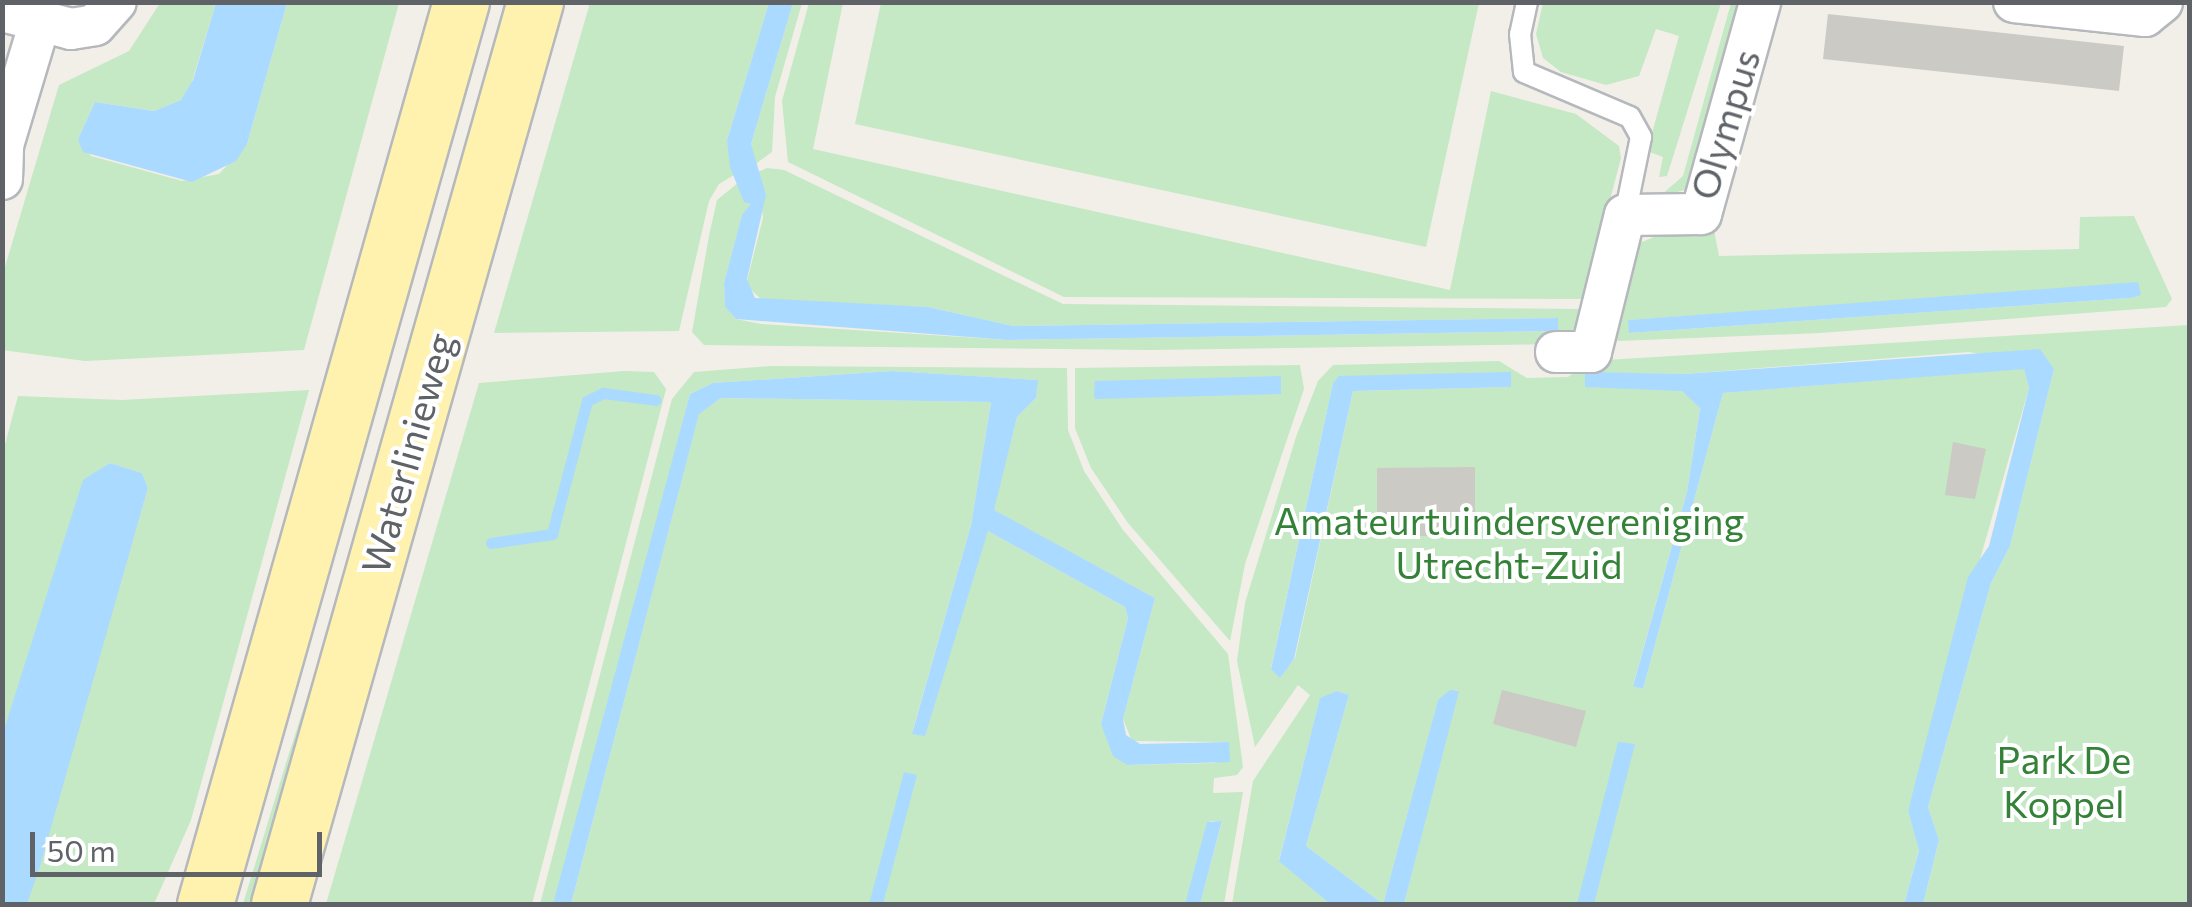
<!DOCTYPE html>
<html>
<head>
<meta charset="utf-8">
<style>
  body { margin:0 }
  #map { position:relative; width:2192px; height:907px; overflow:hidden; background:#f1efe8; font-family:Commissioner,sans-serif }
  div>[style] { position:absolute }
  .green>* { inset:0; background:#c5e8c5 }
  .water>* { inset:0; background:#aadaff }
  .stream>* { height:11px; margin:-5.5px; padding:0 5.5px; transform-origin:5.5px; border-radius:5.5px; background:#aadaff }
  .building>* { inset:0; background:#cccac5 }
  .roads { filter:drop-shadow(2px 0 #b5b8bc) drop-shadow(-2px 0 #b5b8bc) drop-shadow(0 2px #b5b8bc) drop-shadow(0 -2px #b5b8bc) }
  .service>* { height:20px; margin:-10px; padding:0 10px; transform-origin:10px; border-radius:10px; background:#fff }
  .minor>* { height:40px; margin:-20px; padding:0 20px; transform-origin:20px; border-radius:20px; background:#fff }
  .primary>* { height:55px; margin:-27.5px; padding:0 27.5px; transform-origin:27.5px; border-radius:27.5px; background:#fff2af }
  span { translate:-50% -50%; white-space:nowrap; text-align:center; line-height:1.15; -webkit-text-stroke:8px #fff; paint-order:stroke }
  .street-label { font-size:38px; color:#5f6368 }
  .park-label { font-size:38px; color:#348238 }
  .frame { position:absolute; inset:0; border:5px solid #5f6368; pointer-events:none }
  .scale { position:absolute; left:30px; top:832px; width:292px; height:45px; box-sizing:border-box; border:5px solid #5f6368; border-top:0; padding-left:12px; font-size:30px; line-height:35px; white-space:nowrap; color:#5f6368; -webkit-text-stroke:8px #fff; paint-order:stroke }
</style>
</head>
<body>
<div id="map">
  <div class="green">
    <div style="clip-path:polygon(160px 3px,216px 3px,190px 88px,181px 100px,154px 111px,95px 102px,78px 139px,91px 156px,182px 181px,219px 174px,247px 144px,287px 3px,399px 3px,304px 350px,85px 361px,2px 350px,2px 277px,59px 85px,129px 51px)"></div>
    <div style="clip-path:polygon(590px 3px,769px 3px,727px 140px,734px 175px,719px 184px,709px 201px,679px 331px,494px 333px)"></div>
    <div style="clip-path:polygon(793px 3px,802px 3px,775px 97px,772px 152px,754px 165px,751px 144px)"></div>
    <div style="clip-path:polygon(809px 3px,843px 3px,813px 149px,1450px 290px,1491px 91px,1576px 114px,1619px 146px,1621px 158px,1584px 299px,1064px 297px,788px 162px,782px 101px)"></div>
    <div style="clip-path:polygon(881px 3px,881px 2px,1479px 3px,1426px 247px,855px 124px)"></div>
    <div style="clip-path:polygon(1543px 3px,1721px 3px,1667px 176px,1659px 177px,1663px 157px,1647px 151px,1679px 36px,1656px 29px,1639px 76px,1606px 85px,1561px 72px,1543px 58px,1536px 34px)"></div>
    <div style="clip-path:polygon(1731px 3px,1745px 3px,1688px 189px,1659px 197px,1683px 176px)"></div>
    <div style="clip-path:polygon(767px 168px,784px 170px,1063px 304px,1582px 309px,1570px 337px,1558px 344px,1150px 350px,704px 345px,692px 332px,709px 236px,717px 200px,738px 183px,751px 204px,742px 216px,724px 283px,725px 307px,736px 319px,761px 324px,1008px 340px,1557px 331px,1557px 318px,1013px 326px,928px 307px,762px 300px,746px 285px,763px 218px,758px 172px)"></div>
    <div style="clip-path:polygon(evenodd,2134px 216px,2172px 299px,2166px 307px,1820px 333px,1618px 341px,1612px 333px,1637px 244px,1654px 237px,1714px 230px,1719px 256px,2079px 249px,2080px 217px,2134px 216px,2098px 288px,2130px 298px,1629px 333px,1629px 320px,2098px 288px)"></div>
    <div style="clip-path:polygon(evenodd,2189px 325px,2189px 904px,1923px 904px,1939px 840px,1928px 807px,1991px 583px,2010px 546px,2054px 369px,1969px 352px,1683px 374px,1585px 373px,1682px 391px,1700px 407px,1687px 492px,1633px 685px,1643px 689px,1723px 393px,2024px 368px,2029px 388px,1908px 811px,1919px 849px,1904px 904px,1404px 904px,1458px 690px,1438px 701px,1383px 904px,1306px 846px,1349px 695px,1337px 691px,1320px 699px,1279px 860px,1330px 904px,1232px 904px,1253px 781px,1310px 695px,1298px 685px,1255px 747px,1237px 661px,1245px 603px,1296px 437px,1318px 381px,1333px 365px,1499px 361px,1527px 378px,1568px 377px,1589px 361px,2189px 325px,1333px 383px,1510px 387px,1353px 391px,1295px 658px,1280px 677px,1271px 668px,1333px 383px)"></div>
    <div style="clip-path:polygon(1300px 365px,1304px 389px,1245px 564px,1230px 641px,1128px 523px,1091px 468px,1075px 428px,1075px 368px)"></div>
    <div style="clip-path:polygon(772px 366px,1067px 368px,1068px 430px,1084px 471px,1123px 530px,1228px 654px,1243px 767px,1237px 775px,1214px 778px,1213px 793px,1243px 792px,1224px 904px,1200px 904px,1222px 822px,1210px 821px,1185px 904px,571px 904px,699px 413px,721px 398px,991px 402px,971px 525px,912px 733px,988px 531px,1125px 607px,1128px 618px,1101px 724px,1127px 765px,1215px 763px,1228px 742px,1132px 741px,1123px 719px,1155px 598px,993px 510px,1017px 417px,1036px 398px,1037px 380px,892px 371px,713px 383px,690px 394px,581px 819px,553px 904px,540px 904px,672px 399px,694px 372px)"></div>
    <div style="clip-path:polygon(624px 371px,654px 372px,666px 389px,532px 904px,326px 904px,479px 383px)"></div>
    <div style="clip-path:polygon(309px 390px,191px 820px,154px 904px,27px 904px,148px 488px,142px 473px,110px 463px,91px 476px,3px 733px,3px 452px,18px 396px,122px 400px)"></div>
    <div style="clip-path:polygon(339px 598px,262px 904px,243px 904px,286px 763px)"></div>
  </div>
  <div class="water">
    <div style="clip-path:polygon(216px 3px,287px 3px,247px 144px,236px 161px,192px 182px,83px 152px,78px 139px,95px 102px,154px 111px,181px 100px,193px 80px)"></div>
    <div style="clip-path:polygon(769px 3px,793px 3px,751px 144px,766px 195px,747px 279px,755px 298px,928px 307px,1013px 326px,1558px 318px,1558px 331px,1008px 340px,736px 319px,725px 307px,724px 283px,742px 215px,751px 204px,744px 202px,730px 167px,727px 140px)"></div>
    <div style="clip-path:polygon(2138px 282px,2141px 295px,2130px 298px,1629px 333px,1628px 320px)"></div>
    <div style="clip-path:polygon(2040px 349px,2054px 369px,2010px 546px,1991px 583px,1928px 807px,1939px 840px,1923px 904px,1904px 904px,1919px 850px,1908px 811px,1968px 577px,1989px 546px,2029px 388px,2024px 369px,1723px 393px,1643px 689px,1633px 686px,1687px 492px,1700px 408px,1682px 391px,1585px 387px,1585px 372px,1683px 374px)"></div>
    <div style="clip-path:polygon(892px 371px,1038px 380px,1036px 398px,1017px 417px,994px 510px,1155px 598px,1123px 719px,1126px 735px,1140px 744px,1229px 742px,1230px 762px,1127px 765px,1113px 756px,1101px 724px,1128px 618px,1125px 607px,988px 531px,925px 736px,912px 734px,971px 525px,991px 402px,721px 398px,699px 414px,571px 904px,553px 904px,690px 394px,713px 383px)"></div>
    <div style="clip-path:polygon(1511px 372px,1511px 387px,1353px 391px,1294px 659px,1280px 678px,1271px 669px,1333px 383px,1339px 376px)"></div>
    <div style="clip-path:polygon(1281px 376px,1281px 394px,1095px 399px,1094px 393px,1095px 381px)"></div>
    <div style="clip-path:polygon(110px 463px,142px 473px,148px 488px,40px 866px,27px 904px,3px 904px,3px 733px,83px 480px)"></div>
    <div style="clip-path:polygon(1450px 690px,1459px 691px,1404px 904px,1330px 904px,1279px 861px,1320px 698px,1337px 691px,1349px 695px,1306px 846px,1383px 904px,1438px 700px)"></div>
    <div style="clip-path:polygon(1618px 742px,1635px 744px,1594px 904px,1577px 904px)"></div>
    <div style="clip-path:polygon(904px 772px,917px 775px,883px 904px,869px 904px)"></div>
    <div style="clip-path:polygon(1222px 821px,1200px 904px,1185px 904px,1207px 822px)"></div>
  </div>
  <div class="stream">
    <div style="left:491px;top:543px;width:62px;rotate:-8.4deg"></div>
    <div style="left:552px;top:534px;width:138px;rotate:-75.3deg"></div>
    <div style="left:587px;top:401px;width:18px;rotate:-27deg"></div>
    <div style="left:603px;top:393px;width:53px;rotate:7.5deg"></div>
  </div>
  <div class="building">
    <div style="clip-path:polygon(1828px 14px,2124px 46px,2119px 91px,1823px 59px)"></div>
    <div style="clip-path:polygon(1953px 442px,1986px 449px,1975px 499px,1945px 495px)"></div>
    <div style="clip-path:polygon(1475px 467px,1475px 536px,1377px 536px,1377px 468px)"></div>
    <div style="clip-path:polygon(1502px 690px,1586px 711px,1576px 747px,1493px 724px)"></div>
  </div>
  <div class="roads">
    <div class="service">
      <div style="left:1527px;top:2px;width:33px;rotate:102deg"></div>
      <div style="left:1520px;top:34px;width:38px;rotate:84deg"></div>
      <div style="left:1524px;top:72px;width:115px;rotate:23deg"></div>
      <div style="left:1630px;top:117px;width:23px;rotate:61deg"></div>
      <div style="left:1641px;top:137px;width:80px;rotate:101.6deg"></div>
    </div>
    <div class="minor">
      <div style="left:2014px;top:2px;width:132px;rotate:6.1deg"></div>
      <div style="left:2145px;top:16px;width:22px;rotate:-39deg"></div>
      <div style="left:2px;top:11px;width:71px;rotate:14.6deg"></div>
      <div style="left:71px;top:29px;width:24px;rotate:-9deg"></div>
      <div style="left:95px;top:25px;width:31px;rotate:-48deg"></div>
      <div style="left:2px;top:179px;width:34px;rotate:-88deg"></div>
      <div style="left:3px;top:145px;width:128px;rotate:-73.3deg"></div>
      <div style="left:1556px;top:352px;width:35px"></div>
      <div style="left:1591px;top:352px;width:141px;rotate:-76.1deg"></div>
      <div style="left:1625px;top:215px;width:76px;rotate:-0.8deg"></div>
      <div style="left:1701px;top:214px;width:220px;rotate:-74.4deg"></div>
    </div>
    <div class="primary">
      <div style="left:205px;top:904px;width:938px;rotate:-74.16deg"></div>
      <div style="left:279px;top:904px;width:938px;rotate:-74.16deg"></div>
    </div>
  </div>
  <div class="street-label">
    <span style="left:1724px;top:124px;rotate:-73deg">Olympus</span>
    <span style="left:407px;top:453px;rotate:-74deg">Waterlinieweg</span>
  </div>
  <div class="park-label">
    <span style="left:1509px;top:542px">Amateurtuindersvereniging<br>Utrecht-Zuid</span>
    <span style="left:2064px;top:781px">Park De<br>Koppel</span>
  </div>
  <div class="frame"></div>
  <div class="scale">50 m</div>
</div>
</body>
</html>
